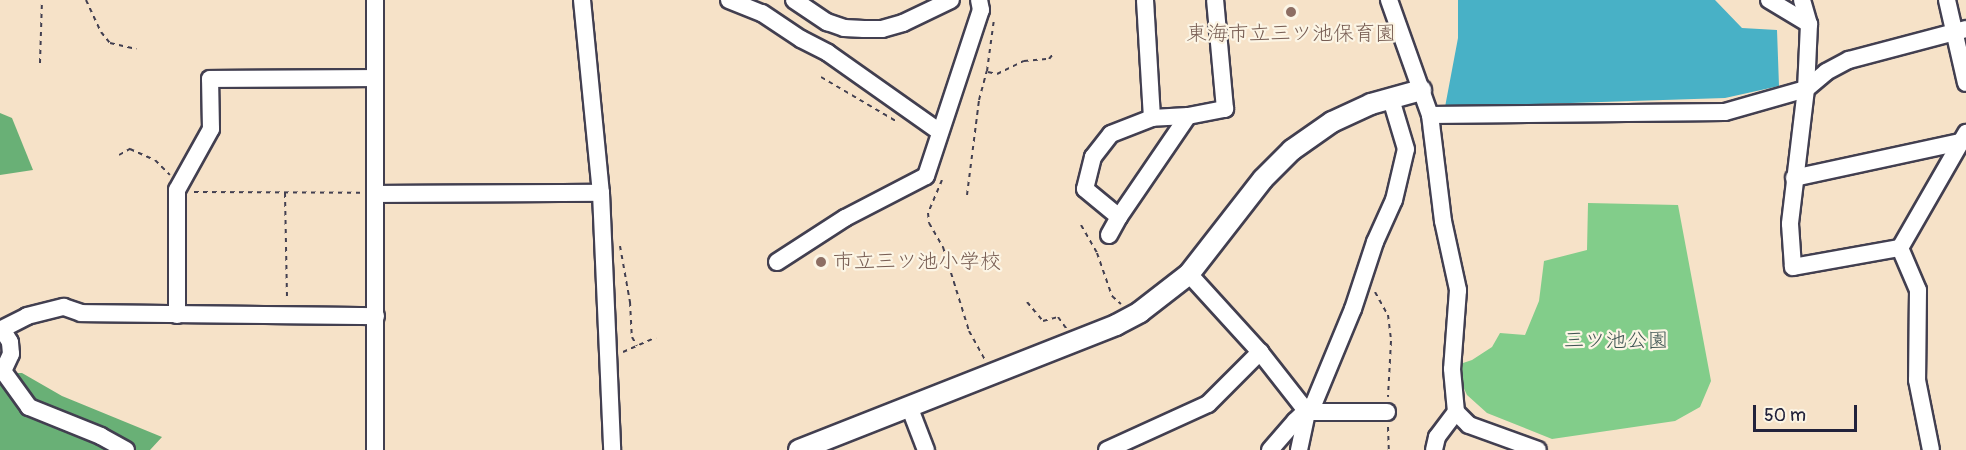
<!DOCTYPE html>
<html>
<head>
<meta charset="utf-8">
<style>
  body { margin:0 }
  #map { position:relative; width:1966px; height:450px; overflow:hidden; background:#f6e2c8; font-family:Pangolin,"Klee One",sans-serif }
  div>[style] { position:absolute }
  .green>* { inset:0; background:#82cd8a }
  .forest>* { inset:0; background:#69b076 }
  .water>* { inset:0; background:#48b1c6 }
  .path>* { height:2px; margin-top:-1px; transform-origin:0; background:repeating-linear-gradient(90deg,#423f50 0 4.5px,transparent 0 9px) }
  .roads { filter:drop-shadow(2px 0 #423f50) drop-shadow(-2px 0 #423f50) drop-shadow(0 2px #423f50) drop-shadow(0 -2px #423f50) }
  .minor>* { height:16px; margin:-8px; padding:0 8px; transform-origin:8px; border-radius:8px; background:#fff }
  .tertiary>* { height:20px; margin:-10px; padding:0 10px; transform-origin:10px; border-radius:10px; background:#fff }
  .dots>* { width:16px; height:16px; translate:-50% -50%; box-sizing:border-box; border:3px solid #fcf5e5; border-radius:50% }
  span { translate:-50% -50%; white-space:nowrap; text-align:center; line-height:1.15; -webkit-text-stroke:4.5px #fcf5e5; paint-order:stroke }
  .education-label { font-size:21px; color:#785e54 }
  .left { translate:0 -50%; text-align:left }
  .park-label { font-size:21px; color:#3f5553 }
  .scale { position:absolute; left:1753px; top:405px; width:104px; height:27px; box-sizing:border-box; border:3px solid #22223b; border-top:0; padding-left:8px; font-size:18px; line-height:21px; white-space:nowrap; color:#22223b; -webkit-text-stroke:4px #fcf5e5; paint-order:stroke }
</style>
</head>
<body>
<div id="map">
  <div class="green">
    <div style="clip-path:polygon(1588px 203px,1678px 205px,1711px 381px,1700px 407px,1675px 421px,1552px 439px,1487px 413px,1467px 395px,1460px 380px,1460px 364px,1472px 360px,1492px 347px,1500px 333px,1525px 335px,1539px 301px,1544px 261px,1587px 250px)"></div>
  </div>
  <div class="forest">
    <div style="clip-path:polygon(0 113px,12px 118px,33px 170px,0 175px)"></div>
    <div style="clip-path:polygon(0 373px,22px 373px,62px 396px,162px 437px,150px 450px,0 450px)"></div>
  </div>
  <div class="water">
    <div style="clip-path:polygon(1458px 0,1715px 0,1742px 28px,1777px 30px,1779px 86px,1725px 98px,1445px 107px,1458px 38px)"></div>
  </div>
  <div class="path">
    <div style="left:86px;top:0;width:35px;rotate:65deg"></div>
    <div style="left:101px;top:32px;width:14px;rotate:51deg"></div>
    <div style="left:110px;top:43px;width:27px;rotate:13deg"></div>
    <div style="left:40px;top:63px;width:63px;rotate:-88.2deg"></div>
    <div style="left:988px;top:72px;width:9px;rotate:13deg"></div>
    <div style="left:997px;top:74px;width:30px;rotate:-26deg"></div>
    <div style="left:1024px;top:61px;width:25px;rotate:-5deg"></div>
    <div style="left:1049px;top:59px;width:6px;rotate:-51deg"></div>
    <div style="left:821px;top:77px;width:87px;rotate:30.4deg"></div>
    <div style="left:119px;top:155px;width:13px;rotate:-29deg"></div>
    <div style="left:130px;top:149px;width:27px;rotate:24deg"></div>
    <div style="left:155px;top:160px;width:21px;rotate:45deg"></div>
    <div style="left:942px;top:180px;width:36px;rotate:113deg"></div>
    <div style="left:928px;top:213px;width:10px;rotate:84deg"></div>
    <div style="left:929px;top:223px;width:28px;rotate:60deg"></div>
    <div style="left:943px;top:247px;width:88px;rotate:72.8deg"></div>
    <div style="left:969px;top:331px;width:33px;rotate:61deg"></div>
    <div style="left:194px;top:192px;width:166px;rotate:0.3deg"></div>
    <div style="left:285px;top:193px;width:107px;rotate:88.9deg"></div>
    <div style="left:967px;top:195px;width:96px;rotate:-82.8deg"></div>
    <div style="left:979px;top:100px;width:30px;rotate:-75deg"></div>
    <div style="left:987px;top:71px;width:52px;rotate:-82.3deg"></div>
    <div style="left:1081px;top:225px;width:32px;rotate:60deg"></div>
    <div style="left:1097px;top:253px;width:46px;rotate:70.8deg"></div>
    <div style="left:1112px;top:296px;width:12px;rotate:42deg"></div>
    <div style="left:620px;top:246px;width:57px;rotate:79.9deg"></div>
    <div style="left:630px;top:302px;width:35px;rotate:87deg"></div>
    <div style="left:632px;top:337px;width:10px;rotate:61deg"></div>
    <div style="left:1375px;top:292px;width:26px;rotate:61deg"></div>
    <div style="left:1388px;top:315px;width:26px;rotate:83deg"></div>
    <div style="left:1391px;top:341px;width:56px;rotate:93.1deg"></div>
    <div style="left:1027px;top:302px;width:25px;rotate:50deg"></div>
    <div style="left:1043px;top:321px;width:16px;rotate:-15deg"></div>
    <div style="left:1058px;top:317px;width:14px;rotate:54deg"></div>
    <div style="left:623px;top:352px;width:36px;rotate:-24deg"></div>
    <div style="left:1388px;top:427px;width:23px;rotate:88deg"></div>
  </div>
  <div class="roads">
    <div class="minor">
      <div style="left:582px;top:0;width:194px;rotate:84.4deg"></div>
      <div style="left:601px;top:193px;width:257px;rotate:87.5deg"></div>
      <div style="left:729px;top:0;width:35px;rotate:22deg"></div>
      <div style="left:762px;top:13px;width:47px;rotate:33.7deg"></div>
      <div style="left:801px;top:39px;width:30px;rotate:27deg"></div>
      <div style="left:828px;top:53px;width:137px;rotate:35.2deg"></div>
      <div style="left:794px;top:0;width:40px;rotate:34deg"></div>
      <div style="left:827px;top:22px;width:18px;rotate:19deg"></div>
      <div style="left:844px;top:28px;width:20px;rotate:3deg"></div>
      <div style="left:864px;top:29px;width:18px"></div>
      <div style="left:882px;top:29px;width:22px;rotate:-16deg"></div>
      <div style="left:903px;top:23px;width:53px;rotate:-25.6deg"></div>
      <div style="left:1389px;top:0;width:122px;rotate:70.4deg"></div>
      <div style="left:1430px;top:115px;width:107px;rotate:83deg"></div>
      <div style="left:1443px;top:221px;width:71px;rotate:77.7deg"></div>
      <div style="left:1458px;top:290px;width:79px;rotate:94.3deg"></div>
      <div style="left:1452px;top:369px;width:43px;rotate:84.7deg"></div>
      <div style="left:1456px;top:412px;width:18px;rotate:45deg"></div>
      <div style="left:1469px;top:425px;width:73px;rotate:19.9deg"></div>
      <div style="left:1769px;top:0;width:47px;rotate:31deg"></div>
      <div style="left:1802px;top:0;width:25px;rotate:74deg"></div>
      <div style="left:1809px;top:24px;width:65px;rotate:92.6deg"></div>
      <div style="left:1806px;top:89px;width:136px;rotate:96.8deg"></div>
      <div style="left:1790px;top:224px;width:43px;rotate:86deg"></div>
      <div style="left:1793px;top:267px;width:109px;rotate:-10.1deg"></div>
      <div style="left:1900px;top:248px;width:133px;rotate:-60.1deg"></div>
      <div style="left:1947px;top:0;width:85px;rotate:77.1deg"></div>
      <div style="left:1430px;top:115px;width:295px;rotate:-0.6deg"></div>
      <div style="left:1725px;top:112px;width:84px;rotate:-15.9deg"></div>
      <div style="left:1806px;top:89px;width:26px;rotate:-40deg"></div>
      <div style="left:1826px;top:72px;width:26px;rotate:-28deg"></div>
      <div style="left:1849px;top:60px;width:121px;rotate:-14.8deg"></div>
      <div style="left:1188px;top:116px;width:38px;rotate:-11deg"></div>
      <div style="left:1225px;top:109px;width:109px;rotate:-95.2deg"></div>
      <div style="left:1794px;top:178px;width:171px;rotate:-12.2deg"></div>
      <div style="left:377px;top:194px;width:224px;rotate:-0.3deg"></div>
      <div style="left:1119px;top:217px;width:122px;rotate:-55.7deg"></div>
      <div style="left:1188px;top:116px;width:36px;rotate:177deg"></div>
      <div style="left:1109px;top:235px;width:21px;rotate:-61deg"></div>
      <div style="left:1119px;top:217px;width:44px;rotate:-140.5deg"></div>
      <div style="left:1085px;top:189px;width:33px;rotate:-76deg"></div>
      <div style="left:1093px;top:157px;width:29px;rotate:-52deg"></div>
      <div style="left:1111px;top:134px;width:44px;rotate:-21.3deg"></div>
      <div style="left:1152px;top:118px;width:118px;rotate:-93.4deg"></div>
      <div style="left:1900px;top:248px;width:46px;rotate:66.8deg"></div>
      <div style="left:1918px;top:290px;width:90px;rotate:90.6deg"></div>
      <div style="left:1917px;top:380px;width:71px;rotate:78.7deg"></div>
      <div style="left:777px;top:262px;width:81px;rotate:-32.9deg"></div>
      <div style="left:845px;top:218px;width:91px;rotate:-27.4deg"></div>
      <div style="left:926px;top:176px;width:175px;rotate:-71.7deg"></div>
      <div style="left:981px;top:10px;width:10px;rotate:-101deg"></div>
      <div style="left:1189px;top:274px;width:105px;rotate:47.7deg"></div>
      <div style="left:1260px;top:352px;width:76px;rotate:51.9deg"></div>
      <div style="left:177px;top:315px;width:125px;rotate:-90deg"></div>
      <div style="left:177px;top:190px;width:70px;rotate:-60.9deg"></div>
      <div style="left:211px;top:129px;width:50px;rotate:-91.1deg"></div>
      <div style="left:210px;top:79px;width:164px;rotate:-0.3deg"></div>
      <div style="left:909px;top:406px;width:47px;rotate:68.9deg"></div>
      <div style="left:1307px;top:412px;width:80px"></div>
      <div style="left:126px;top:450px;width:29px;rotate:-151deg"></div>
      <div style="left:101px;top:436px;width:78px;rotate:-158.1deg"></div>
      <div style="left:29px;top:407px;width:44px;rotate:-125.8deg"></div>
      <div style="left:3px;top:371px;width:19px;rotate:-65deg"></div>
      <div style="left:11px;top:354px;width:12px;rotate:-95deg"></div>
      <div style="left:10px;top:342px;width:15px;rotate:-122deg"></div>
      <div style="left:2px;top:329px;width:28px;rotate:-27deg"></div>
      <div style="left:27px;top:316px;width:38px;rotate:-14deg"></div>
      <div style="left:64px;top:307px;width:18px;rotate:19deg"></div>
      <div style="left:81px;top:313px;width:295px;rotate:0.6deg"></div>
      <div style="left:375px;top:450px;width:450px;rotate:-90deg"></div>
      <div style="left:1107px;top:450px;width:111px;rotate:-24.5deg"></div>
      <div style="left:1208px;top:404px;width:74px;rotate:-45deg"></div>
      <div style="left:1270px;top:450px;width:38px;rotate:-49deg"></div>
      <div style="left:1295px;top:421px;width:26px;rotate:-43deg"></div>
      <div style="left:1314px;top:403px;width:102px;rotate:-67.5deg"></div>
      <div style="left:1353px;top:309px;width:71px;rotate:-71.8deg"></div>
      <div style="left:1375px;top:242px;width:46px;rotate:-65.7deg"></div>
      <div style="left:1394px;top:200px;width:52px;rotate:-76.8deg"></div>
      <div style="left:1406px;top:149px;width:52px;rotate:-106.7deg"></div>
      <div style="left:1299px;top:450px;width:39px;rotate:-78deg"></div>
      <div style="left:1434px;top:450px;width:13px;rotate:-77deg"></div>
      <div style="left:1437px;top:437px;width:31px;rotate:-53deg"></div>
    </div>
    <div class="tertiary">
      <div style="left:799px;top:450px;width:341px;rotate:-21.5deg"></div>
      <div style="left:1116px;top:325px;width:27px;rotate:-28deg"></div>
      <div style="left:1140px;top:312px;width:62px;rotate:-37.8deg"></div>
      <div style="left:1189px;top:274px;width:120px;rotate:-52.1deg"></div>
      <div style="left:1263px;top:179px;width:41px;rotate:-45deg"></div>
      <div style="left:1292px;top:150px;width:49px;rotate:-35deg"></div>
      <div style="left:1332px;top:122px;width:43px;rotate:-24.8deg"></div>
      <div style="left:1371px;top:104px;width:52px;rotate:-15.6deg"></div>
    </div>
  </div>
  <div class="dots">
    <div style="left:1291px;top:12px;background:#8d6e63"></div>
    <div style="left:821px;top:262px;background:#8d6e63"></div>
  </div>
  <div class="education-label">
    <span style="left:1291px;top:34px">東海市立三ツ池保育園</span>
    <span class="left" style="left:833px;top:262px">市立三ツ池小学校</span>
  </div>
  <div class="park-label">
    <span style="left:1616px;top:341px">三ツ池公園</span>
  </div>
  <div class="scale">50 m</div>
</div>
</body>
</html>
